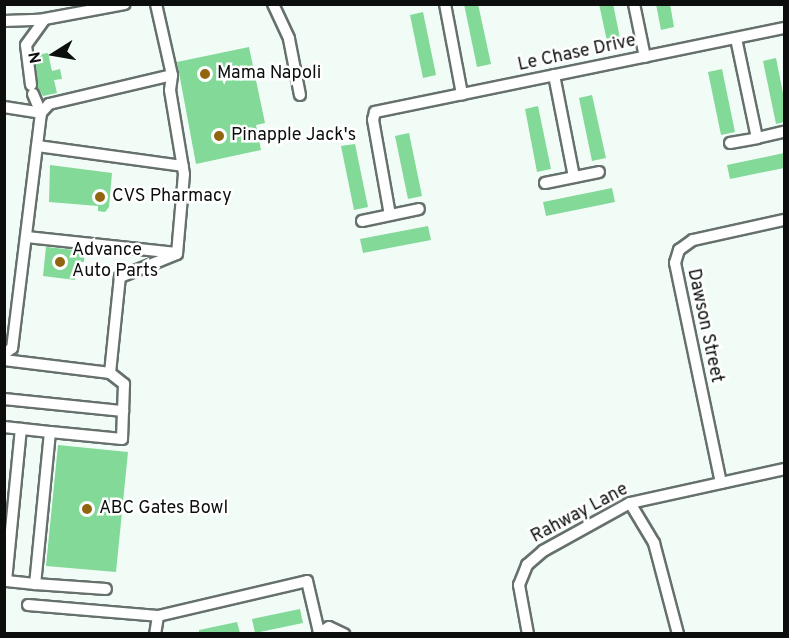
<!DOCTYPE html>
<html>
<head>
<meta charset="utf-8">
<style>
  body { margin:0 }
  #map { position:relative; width:789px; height:638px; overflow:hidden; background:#f1fcf7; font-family:Overpass,sans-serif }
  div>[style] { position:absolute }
  .building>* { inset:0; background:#82d998 }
  .roads { filter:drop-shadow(2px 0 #66706c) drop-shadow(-2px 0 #66706c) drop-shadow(0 2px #66706c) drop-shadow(0 -2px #66706c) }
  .minor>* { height:10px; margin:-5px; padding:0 5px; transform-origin:5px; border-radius:5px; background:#fff }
  .dots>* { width:16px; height:16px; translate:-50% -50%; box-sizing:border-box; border:3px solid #fff; border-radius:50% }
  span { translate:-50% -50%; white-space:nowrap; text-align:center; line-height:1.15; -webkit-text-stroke:5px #fff; paint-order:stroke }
  .street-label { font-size:18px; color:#0b0e0d }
  .poi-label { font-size:18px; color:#0b0e0d }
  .left { translate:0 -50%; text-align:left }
  .frame { position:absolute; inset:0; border:6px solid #0b0e0d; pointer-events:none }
  .north { position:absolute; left:24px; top:24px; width:60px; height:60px; -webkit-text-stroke:4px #fff; paint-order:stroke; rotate:259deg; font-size:16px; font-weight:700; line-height:24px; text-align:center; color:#0b0e0d }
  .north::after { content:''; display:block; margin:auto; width:21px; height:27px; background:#0b0e0d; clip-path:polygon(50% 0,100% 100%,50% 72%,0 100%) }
</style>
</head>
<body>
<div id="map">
  <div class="building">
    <div style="clip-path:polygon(464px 4px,478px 4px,491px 64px,477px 67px)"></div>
    <div style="clip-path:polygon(599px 4px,613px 4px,620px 38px,607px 41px)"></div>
    <div style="clip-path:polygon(656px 4px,670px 4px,674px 27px,661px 30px)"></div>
    <div style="clip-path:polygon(423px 12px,436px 75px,423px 78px,410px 15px)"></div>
    <div style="clip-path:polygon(249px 47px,265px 123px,256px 125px,261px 150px,196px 164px,177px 62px)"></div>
    <div style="clip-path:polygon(48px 53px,52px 71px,60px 69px,62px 79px,54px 80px,57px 93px,43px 96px,38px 88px,35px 55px)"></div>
    <div style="clip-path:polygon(776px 58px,784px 98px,784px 122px,776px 124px,763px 61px)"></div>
    <div style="clip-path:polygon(722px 69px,735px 132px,721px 135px,708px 72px)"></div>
    <div style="clip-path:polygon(592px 95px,606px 158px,592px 161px,579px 98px)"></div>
    <div style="clip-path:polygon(538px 106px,551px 169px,537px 172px,525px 109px)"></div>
    <div style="clip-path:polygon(409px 133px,422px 196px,408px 199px,395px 136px)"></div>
    <div style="clip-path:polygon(355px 144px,368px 207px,354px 210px,341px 146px)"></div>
    <div style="clip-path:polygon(784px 153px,784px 168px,730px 179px,727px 165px)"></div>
    <div style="clip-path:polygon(50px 165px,112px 173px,109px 207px,105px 212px,98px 211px,98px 206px,49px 202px)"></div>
    <div style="clip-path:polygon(612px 188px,615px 202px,546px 216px,543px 202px)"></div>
    <div style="clip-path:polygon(428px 226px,431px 240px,363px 253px,360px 239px)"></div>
    <div style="clip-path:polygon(46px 247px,85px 251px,84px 262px,77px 262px,75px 280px,43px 276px)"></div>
    <div style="clip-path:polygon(58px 445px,128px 452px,116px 572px,46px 566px)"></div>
    <div style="clip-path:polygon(300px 609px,303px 623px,255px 633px,252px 619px)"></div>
    <div style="clip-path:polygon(237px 622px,240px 633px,199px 633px,199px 630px)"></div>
  </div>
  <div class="roads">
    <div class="minor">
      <div style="left:273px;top:4px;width:38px;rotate:65deg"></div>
      <div style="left:289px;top:39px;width:57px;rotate:78.9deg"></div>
      <div style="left:445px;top:4px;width:92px;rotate:79.3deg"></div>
      <div style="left:634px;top:4px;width:54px;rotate:78.3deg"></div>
      <div style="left:4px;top:21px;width:35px;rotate:-2deg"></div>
      <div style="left:39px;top:20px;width:87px;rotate:-10.5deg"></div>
      <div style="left:554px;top:75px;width:104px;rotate:78.9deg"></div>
      <div style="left:31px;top:85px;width:40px;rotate:-97.1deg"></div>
      <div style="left:26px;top:45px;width:31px;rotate:-54deg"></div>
      <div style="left:33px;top:94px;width:21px;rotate:67deg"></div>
      <div style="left:41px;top:113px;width:12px;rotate:-48deg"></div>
      <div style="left:49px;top:104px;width:126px;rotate:-13.3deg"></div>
      <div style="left:172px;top:75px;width:73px;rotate:-102.7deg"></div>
      <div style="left:4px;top:107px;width:37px;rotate:9deg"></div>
      <div style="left:41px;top:113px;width:237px;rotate:97deg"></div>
      <div style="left:12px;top:348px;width:10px;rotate:143deg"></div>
      <div style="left:757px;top:138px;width:28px;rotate:-13deg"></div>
      <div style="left:730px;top:143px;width:27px;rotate:-10deg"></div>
      <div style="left:757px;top:138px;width:102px;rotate:-101.9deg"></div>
      <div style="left:37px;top:146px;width:147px;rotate:7.8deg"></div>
      <div style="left:545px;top:183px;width:55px;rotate:-11.5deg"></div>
      <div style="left:390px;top:215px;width:97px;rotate:-100.1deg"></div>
      <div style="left:373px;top:120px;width:8px;rotate:-76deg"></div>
      <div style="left:375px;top:112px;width:418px;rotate:-11.6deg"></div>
      <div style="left:362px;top:221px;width:58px;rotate:-11.9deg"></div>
      <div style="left:27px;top:237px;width:150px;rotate:6.1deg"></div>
      <div style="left:4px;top:360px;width:107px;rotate:7deg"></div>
      <div style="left:110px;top:373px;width:97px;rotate:-84.1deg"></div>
      <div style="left:120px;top:277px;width:61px;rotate:-22deg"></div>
      <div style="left:177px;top:254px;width:80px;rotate:-85deg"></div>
      <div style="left:184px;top:174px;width:85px;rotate:-99.5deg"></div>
      <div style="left:170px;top:90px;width:15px;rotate:-82deg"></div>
      <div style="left:110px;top:373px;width:18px;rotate:38deg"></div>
      <div style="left:124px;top:384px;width:27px;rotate:92deg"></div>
      <div style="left:4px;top:399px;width:120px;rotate:5.8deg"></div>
      <div style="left:123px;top:411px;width:28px;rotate:92deg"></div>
      <div style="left:122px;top:439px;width:72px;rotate:-174.4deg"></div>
      <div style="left:4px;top:427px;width:46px;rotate:6.2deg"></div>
      <div style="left:50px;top:432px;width:153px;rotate:95.6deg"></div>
      <div style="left:35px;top:584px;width:31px;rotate:-174deg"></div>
      <div style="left:721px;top:483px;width:225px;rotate:-101.8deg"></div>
      <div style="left:675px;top:263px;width:14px;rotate:-73deg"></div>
      <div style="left:679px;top:250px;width:17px;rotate:-36deg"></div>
      <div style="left:693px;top:240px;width:93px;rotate:-12.4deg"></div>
      <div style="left:630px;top:503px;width:47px;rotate:59deg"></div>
      <div style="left:654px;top:543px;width:94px;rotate:75.2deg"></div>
      <div style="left:6px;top:581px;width:153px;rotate:-84.4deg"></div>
      <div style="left:35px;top:584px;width:71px;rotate:4deg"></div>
      <div style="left:28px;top:605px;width:130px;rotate:4.8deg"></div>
      <div style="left:158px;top:616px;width:18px;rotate:99deg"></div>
      <div style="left:158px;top:616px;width:153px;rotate:-13.2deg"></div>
      <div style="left:307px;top:581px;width:52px;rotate:76.8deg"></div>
      <div style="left:318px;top:634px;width:13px;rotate:-32deg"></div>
      <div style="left:329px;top:627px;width:17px;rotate:25deg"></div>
      <div style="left:528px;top:634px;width:50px;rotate:-100.4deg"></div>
      <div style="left:519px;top:585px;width:22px;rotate:-68deg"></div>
      <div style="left:527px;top:565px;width:21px;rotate:-41deg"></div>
      <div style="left:543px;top:551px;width:99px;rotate:-28.9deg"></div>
      <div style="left:630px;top:503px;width:158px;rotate:-12.4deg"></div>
    </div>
  </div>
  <div class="dots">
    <div style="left:205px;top:74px;background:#91650f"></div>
    <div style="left:219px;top:136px;background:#91650f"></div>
    <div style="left:100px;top:197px;background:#91650f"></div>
    <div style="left:60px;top:262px;background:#91650f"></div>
    <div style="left:87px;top:509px;background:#91650f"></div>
  </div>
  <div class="street-label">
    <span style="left:577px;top:54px;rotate:-12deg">Le Chase Drive</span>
    <span style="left:704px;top:326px;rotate:78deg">Dawson Street</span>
    <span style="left:580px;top:514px;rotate:-28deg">Rahway Lane</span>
  </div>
  <div class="poi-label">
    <span class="left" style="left:217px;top:74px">Mama Napoli</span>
    <span class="left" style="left:231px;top:136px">Pinapple Jack's</span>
    <span class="left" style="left:112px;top:197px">CVS Pharmacy</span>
    <span class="left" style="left:72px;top:262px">Advance<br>Auto Parts</span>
    <span class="left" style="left:99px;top:509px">ABC Gates Bowl</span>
  </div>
  <div class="frame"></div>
  <div class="north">N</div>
</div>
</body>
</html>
